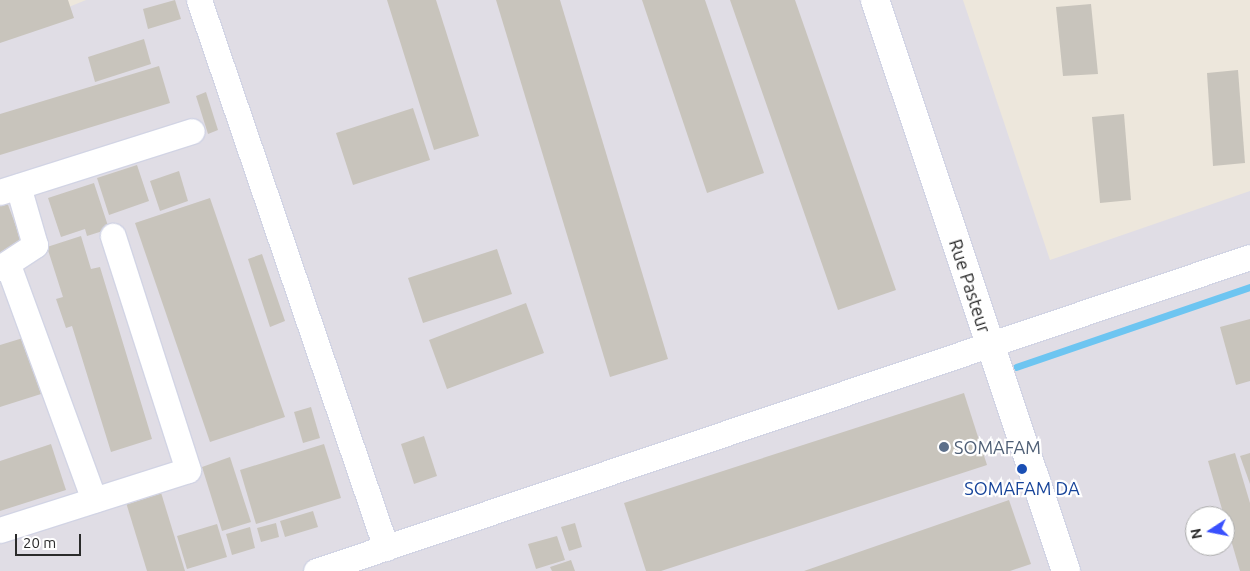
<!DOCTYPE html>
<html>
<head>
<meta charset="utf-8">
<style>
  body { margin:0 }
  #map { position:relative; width:1250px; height:571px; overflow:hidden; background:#ede7dc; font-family:Ubuntu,sans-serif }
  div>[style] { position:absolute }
  .industrial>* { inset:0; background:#e0dde5 }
  .stream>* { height:7px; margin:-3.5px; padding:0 3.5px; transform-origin:3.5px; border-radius:3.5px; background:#6dc5f1 }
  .building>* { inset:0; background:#c8c4bc }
  .roads { filter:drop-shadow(1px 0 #d2d4e4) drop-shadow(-1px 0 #d2d4e4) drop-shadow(0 1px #d2d4e4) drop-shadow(0 -1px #d2d4e4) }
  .street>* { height:25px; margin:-12.5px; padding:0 12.5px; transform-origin:12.5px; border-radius:12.5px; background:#fff }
  .secondary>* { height:28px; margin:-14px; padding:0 14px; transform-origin:14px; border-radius:14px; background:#fff }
  .dots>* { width:14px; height:14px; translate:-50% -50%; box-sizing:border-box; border:2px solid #fff; border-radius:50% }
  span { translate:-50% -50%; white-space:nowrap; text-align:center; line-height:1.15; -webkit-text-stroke:4.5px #fff; paint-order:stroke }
  .street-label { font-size:18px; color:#2b2b2b }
  .service-label { font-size:18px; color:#4e5e75 }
  .left { translate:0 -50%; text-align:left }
  .transit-label { font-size:18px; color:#164399 }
  .north { position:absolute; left:1185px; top:506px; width:50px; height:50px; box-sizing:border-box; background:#fff; border:1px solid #aaa; border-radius:50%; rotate:259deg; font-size:14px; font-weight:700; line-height:20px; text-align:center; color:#2b2b2b }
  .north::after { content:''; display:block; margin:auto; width:18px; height:22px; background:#3950fd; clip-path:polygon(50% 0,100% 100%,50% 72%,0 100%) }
  .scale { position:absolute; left:15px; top:534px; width:66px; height:22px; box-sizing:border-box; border:2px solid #2b2b2b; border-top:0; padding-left:6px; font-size:15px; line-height:18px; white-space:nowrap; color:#2b2b2b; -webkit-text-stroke:4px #fff; paint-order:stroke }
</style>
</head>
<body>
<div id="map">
  <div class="industrial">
    <div style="clip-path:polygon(evenodd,86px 0,963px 0,1050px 260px,1250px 191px,1250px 571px,0 571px,0 35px,86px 0,1195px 516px,1225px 516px,1225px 546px,1195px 546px,1195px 516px)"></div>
  </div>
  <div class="stream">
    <div style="left:1016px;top:367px;width:247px;rotate:-18.9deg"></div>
  </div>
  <div class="building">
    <div style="clip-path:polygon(0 0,68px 0,74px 18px,0 43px)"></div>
    <div style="clip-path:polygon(175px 0,181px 19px,148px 29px,143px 9px)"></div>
    <div style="clip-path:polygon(387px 0,436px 0,479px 136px,434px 150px)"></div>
    <div style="clip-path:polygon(496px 0,560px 0,668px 359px,610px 377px)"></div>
    <div style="clip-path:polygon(642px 0,705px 0,764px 173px,707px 193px)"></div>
    <div style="clip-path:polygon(730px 0,795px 0,896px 290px,838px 310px)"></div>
    <div style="clip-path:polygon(1091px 4px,1098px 74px,1063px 76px,1056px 7px)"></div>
    <div style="clip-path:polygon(144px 39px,151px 64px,95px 82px,88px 57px)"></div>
    <div style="clip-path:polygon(159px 66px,170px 103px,0 155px,0 114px)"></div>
    <div style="clip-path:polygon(1238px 70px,1245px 163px,1213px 166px,1207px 73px)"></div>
    <div style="clip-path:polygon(206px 92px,218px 130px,208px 134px,196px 96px)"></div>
    <div style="clip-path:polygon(413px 108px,430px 160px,353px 185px,336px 133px)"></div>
    <div style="clip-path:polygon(1124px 114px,1131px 200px,1100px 203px,1092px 117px)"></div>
    <div style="clip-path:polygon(137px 165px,149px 201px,109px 215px,97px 178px)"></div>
    <div style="clip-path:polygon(179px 171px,188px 201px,160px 211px,150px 181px)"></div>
    <div style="clip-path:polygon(94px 183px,109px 229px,87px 236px,85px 229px,61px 237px,48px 198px)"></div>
    <div style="clip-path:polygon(210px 198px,285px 417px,210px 442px,135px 223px)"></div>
    <div style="clip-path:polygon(7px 202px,24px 248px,0 257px,0 204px)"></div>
    <div style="clip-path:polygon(81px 236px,91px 269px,100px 267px,152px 439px,111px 452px,72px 326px,66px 328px,56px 299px,63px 297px,47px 247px)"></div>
    <div style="clip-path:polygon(497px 249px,512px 294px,423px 323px,408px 278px)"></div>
    <div style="clip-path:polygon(262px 254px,285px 321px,270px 327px,248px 259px)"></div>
    <div style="clip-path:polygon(526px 303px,544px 353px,447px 389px,429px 340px)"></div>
    <div style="clip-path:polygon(1250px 319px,1250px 381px,1236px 385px,1220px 327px)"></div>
    <div style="clip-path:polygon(23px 338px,41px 394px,0 407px,0 345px)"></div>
    <div style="clip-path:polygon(964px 393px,987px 465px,661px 571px,646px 571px,624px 503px)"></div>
    <div style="clip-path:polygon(311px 407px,320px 438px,303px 443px,294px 412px)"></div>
    <div style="clip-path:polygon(424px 436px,437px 476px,414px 484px,401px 444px)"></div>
    <div style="clip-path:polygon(51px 444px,66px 490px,0 511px,0 461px)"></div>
    <div style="clip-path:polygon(324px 444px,341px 498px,256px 524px,240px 470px)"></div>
    <div style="clip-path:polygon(1235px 453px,1250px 503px,1250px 571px,1240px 571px,1208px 461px)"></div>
    <div style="clip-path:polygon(1250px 453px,1250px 484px,1240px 456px)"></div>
    <div style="clip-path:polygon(230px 457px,251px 522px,222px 531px,202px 467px)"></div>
    <div style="clip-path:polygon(159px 486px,185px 571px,147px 571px,124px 496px)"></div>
    <div style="clip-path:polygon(1009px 500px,1031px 564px,1010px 571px,804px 571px)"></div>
    <div style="clip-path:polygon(313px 511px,318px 527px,285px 537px,280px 521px)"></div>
    <div style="clip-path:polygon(276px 523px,279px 537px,261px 542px,257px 528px)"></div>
    <div style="clip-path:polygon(575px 523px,582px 547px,569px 551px,561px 527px)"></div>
    <div style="clip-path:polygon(217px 524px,227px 557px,187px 569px,177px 536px)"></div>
    <div style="clip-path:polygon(250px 527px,255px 548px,232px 555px,226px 534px)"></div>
    <div style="clip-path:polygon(557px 536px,565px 560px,536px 569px,528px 544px)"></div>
    <div style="clip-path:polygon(571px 560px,575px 571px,552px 571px,550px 567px)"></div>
  </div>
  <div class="roads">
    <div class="street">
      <div style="left:199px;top:0;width:579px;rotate:71.16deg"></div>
      <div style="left:0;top:192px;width:201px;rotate:-17.6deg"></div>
      <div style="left:8px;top:265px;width:250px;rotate:69.9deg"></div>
      <div style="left:0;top:268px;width:42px;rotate:-33.3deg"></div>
      <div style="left:35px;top:245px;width:61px;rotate:-106.1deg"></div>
      <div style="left:0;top:530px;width:197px;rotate:-17.7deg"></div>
      <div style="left:188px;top:470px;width:246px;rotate:-107.8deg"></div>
      <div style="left:316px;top:571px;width:985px;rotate:-18.58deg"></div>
    </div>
    <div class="secondary">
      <div style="left:875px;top:0;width:602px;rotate:71.5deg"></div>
    </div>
  </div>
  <div class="dots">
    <div style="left:944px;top:447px;background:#5c6f8a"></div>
    <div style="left:1022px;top:469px;background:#1a4fb4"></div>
  </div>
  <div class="street-label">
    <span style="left:970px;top:286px;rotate:72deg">Rue Pasteur</span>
  </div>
  <div class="service-label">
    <span class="left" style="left:954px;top:447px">SOMAFAM</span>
  </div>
  <div class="transit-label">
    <span style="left:1022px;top:488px">SOMAFAM DA</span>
  </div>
  <div class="north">N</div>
  <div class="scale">20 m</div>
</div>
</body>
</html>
